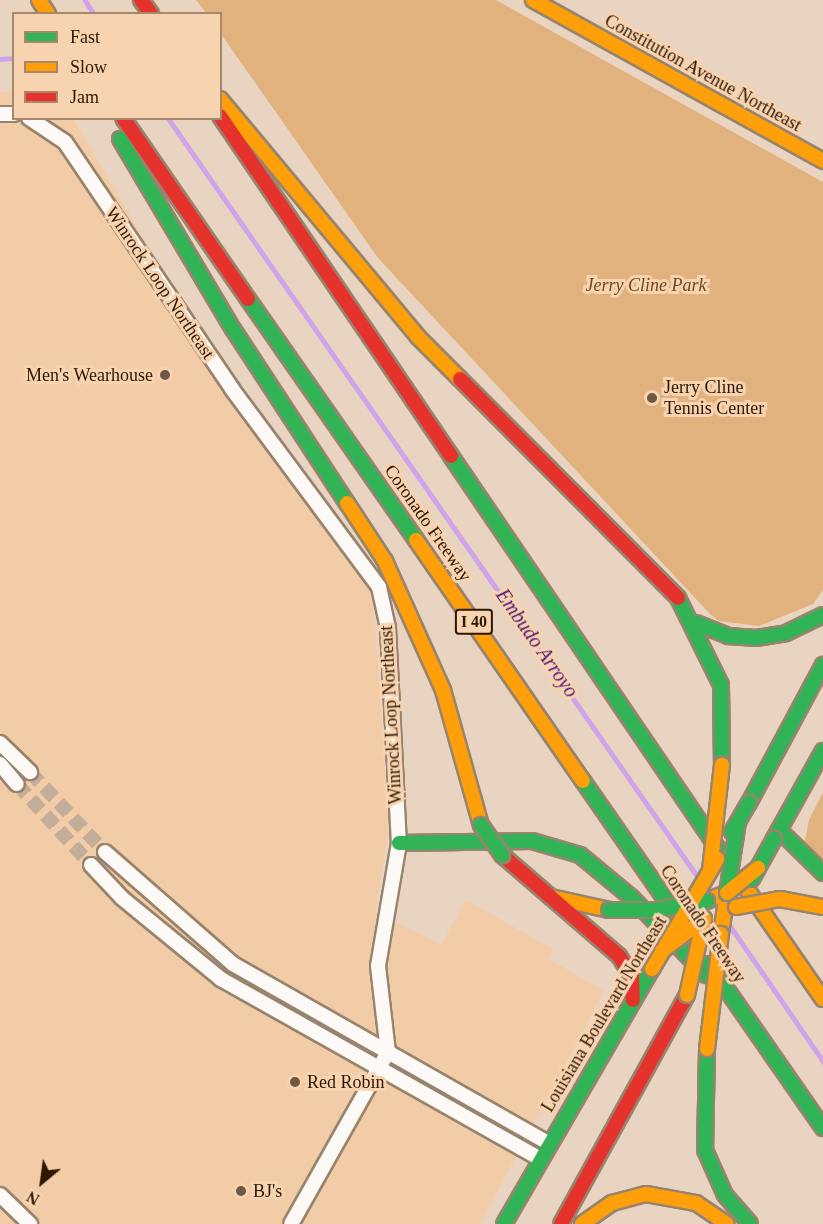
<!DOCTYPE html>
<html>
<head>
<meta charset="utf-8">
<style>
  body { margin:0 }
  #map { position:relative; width:823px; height:1224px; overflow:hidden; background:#e8d4c0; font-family:"Times New Roman",serif }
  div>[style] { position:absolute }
  .built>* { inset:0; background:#f2cca6 }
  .green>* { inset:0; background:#e2b27e }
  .stream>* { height:4.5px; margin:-2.25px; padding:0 2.25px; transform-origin:2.25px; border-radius:2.25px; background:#d0a3eb }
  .street-tunnel>* { height:14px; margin-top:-7px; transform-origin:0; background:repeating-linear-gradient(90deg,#c3ae9a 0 14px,transparent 0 21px) }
  .roads { filter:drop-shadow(2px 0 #98846d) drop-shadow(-2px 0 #98846d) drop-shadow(0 2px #98846d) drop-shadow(0 -2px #98846d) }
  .street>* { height:14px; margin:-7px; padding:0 7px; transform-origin:7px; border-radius:7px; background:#fcf9f6 }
  .fast>* { height:14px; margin:-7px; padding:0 7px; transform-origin:7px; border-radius:7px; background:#30b455 }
  .slow>* { height:14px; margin:-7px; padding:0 7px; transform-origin:7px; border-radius:7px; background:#ff9f0a }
  .jam>* { height:14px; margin:-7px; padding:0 7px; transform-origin:7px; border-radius:7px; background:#e5322d }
  .bridges { filter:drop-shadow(2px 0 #98846d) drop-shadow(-2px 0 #98846d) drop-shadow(0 2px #98846d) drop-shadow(0 -2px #98846d) }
  .fast-bridge>* { height:14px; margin:-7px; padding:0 7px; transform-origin:7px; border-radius:7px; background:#30b455 }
  .slow-bridge>* { height:14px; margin:-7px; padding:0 7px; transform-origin:7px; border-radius:7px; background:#ff9f0a }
  .dots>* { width:16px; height:16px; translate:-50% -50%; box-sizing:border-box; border:3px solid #f8d3b0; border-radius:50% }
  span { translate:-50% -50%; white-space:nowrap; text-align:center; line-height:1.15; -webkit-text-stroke:6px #f8d3b0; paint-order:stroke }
  .shield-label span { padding:2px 4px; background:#f8d3b0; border:2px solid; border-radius:4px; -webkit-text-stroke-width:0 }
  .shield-label { font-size:16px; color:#2d1700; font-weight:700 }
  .street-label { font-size:18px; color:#2d1700 }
  .park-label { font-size:18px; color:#6f491e; font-style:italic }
  .poi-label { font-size:18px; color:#2d1700 }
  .right { translate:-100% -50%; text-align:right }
  .left { translate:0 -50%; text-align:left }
  .water-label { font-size:20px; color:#4e1578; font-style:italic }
  .legend { position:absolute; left:12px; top:12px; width:210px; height:108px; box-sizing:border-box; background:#f8d3b0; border:2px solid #a7886a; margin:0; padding:8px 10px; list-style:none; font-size:18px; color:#2d1700 }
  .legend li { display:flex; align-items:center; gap:12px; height:30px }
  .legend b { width:30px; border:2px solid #a7886a }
  .north { position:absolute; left:12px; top:1152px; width:60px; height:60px; -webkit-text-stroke:4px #f8d3b0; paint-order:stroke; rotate:209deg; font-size:16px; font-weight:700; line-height:24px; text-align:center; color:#2d1700 }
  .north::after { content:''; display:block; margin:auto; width:21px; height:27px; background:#2d1700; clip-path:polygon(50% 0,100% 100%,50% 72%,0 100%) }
</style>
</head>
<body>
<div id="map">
  <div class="built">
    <div style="clip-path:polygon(0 92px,13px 92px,14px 118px,73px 119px,232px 389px,367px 578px,374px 609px,389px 829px,375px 912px,441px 945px,466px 900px,553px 949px,549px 959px,604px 991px,480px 1224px,0 1224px)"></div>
  </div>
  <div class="green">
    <div style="clip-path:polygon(196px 0,496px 0,823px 182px,823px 590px,813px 604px,759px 626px,719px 621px,710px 614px,378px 258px,221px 34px,220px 14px,206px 13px)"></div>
    <div style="clip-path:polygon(823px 792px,823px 860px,804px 845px,809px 820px)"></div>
  </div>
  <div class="stream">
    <div style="left:85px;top:0;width:17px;rotate:57deg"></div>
    <div style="left:0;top:59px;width:14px;rotate:-4deg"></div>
    <div style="left:168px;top:118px;width:929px;rotate:55.08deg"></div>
    <div style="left:731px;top:927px;width:163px;rotate:55.5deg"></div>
  </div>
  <div class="street-tunnel">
    <div style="left:30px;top:772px;width:110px;rotate:46.8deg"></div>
    <div style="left:17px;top:784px;width:110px;rotate:47.6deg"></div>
  </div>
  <div class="roads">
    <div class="street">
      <div style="left:0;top:114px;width:14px"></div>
      <div style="left:29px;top:118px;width:43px;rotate:33.7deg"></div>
      <div style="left:65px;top:142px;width:298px;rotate:55.9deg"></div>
      <div style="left:232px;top:389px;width:247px;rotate:53.4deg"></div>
      <div style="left:379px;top:587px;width:42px;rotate:77.6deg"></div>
      <div style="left:388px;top:628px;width:215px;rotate:87.1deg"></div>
      <div style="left:399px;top:843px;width:125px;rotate:99.7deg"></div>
      <div style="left:378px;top:966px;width:87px;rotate:83.4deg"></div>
      <div style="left:388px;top:1052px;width:197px;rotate:119.4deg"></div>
      <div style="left:0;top:743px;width:42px;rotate:44deg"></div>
      <div style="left:0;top:764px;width:26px;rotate:50deg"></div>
      <div style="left:105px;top:852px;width:170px;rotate:41.2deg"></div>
      <div style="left:233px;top:964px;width:362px;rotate:29.6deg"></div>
      <div style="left:91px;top:865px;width:45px;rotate:46.8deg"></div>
      <div style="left:122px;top:898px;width:128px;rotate:39.3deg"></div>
      <div style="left:221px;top:979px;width:366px;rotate:29.4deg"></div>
      <div style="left:0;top:1195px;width:42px;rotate:44deg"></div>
    </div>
    <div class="fast">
      <div style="left:120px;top:139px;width:221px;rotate:59.3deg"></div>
      <div style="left:233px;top:329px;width:208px;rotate:56.8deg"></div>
      <div style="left:248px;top:299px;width:294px;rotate:55.1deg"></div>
      <div style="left:451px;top:456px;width:482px;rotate:55.8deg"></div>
      <div style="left:678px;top:598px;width:97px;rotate:63.7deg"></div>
      <div style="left:721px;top:685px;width:80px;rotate:89.3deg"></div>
      <div style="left:696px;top:623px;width:35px;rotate:22deg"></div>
      <div style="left:728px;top:636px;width:28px;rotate:4deg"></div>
      <div style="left:756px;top:638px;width:30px;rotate:-9deg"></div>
      <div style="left:786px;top:633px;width:41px;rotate:-25.9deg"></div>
      <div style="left:583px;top:781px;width:172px;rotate:55.2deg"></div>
      <div style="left:749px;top:803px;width:157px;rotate:-61.8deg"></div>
      <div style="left:779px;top:830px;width:62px;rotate:44.3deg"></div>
      <div style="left:774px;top:839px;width:101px;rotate:-60.9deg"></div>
      <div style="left:399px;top:843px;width:133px;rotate:-0.9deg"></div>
      <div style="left:532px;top:841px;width:50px;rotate:16.3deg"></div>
      <div style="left:580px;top:855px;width:67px;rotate:39.6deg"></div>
      <div style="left:632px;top:898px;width:107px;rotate:46.1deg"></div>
      <div style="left:709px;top:964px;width:200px;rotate:55.2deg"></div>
      <div style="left:707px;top:1049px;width:101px;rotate:91.1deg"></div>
      <div style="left:705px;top:1150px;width:49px;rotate:66deg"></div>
      <div style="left:725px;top:1195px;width:38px;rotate:49deg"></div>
      <div style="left:504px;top:1224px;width:295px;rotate:-59.9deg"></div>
    </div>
    <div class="slow">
      <div style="left:39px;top:0;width:17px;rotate:57deg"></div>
      <div style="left:533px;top:0;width:332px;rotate:29deg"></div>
      <div style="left:220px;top:99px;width:310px;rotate:50.2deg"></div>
      <div style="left:418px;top:337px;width:59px;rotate:45deg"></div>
      <div style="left:347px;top:503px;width:69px;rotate:56.8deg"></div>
      <div style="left:385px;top:561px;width:141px;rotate:65.8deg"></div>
      <div style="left:443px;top:690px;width:140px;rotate:74.3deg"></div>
      <div style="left:416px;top:540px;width:293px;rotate:55.3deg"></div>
      <div style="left:746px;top:888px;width:135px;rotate:55.3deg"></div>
      <div style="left:551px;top:897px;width:59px;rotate:12.6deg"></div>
      <div style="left:711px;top:899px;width:17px;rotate:-21deg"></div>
      <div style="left:727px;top:893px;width:41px;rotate:98.3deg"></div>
      <div style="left:582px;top:1224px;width:37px;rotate:-35deg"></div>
      <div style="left:612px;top:1203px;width:35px;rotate:-15deg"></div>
      <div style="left:646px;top:1194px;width:51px;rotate:10.2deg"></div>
      <div style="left:696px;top:1203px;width:37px;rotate:34deg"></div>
    </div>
    <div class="jam">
      <div style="left:141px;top:0;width:17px;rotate:54deg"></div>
      <div style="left:220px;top:116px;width:411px;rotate:55.8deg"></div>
      <div style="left:123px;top:118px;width:220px;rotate:55.4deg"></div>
      <div style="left:460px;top:379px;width:309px;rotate:45.1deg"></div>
      <div style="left:502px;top:855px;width:155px;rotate:40.8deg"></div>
      <div style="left:619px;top:956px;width:24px;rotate:57deg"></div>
      <div style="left:632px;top:976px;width:24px;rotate:88deg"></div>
      <div style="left:561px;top:1224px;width:261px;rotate:-61.2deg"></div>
    </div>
  </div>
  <div class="bridges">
    <div class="fast-bridge">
      <div style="left:481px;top:825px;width:37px;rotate:55deg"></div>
      <div style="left:732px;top:832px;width:34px;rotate:-60deg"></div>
      <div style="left:752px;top:879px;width:46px;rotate:-61.2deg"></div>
      <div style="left:727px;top:893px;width:72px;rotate:-81.2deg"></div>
      <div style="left:609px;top:910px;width:48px"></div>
      <div style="left:657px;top:910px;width:51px;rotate:-10.2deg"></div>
    </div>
    <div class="slow-bridge">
      <div style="left:710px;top:870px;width:106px;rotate:-83.5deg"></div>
      <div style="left:727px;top:893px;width:40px;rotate:-39deg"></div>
      <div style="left:736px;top:907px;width:45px;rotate:-10.3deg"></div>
      <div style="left:780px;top:899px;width:44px;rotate:10.5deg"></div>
      <div style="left:662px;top:951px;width:53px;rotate:-37.3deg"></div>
      <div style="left:652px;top:969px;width:128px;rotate:-59.4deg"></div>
      <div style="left:687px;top:995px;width:78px;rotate:-77.4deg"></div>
      <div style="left:707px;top:1049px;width:116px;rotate:-83.1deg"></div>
    </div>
  </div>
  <div class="dots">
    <div style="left:165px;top:375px;background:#6e5943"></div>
    <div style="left:652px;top:398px;background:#6e5943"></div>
    <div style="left:295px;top:1082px;background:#6e5943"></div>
    <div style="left:241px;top:1191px;background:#6e5943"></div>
  </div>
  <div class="shield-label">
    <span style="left:474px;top:622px">I 40</span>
  </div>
  <div class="street-label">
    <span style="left:703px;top:73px;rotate:29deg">Constitution Avenue Northeast</span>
    <span style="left:160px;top:283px;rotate:56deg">Winrock Loop Northeast</span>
    <span style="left:428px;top:523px;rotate:55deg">Coronado Freeway</span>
    <span style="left:391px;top:715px;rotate:-93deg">Winrock Loop Northeast</span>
    <span style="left:703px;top:924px;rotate:56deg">Coronado Freeway</span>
    <span style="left:604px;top:1014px;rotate:-59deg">Louisiana Boulevard Northeast</span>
  </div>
  <div class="park-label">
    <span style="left:646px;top:285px">Jerry Cline Park</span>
  </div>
  <div class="poi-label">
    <span class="right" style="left:153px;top:375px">Men's Wearhouse</span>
    <span class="left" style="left:664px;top:398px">Jerry Cline<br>Tennis Center</span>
    <span class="left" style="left:307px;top:1082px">Red Robin</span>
    <span class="left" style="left:253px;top:1191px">BJ's</span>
  </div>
  <div class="water-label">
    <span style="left:537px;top:643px;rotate:55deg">Embudo Arroyo</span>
  </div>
  <ul class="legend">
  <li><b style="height:8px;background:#30b455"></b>Fast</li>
  <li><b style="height:8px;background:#ff9f0a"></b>Slow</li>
  <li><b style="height:8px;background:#e5322d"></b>Jam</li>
  </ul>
  <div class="north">N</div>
</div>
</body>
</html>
